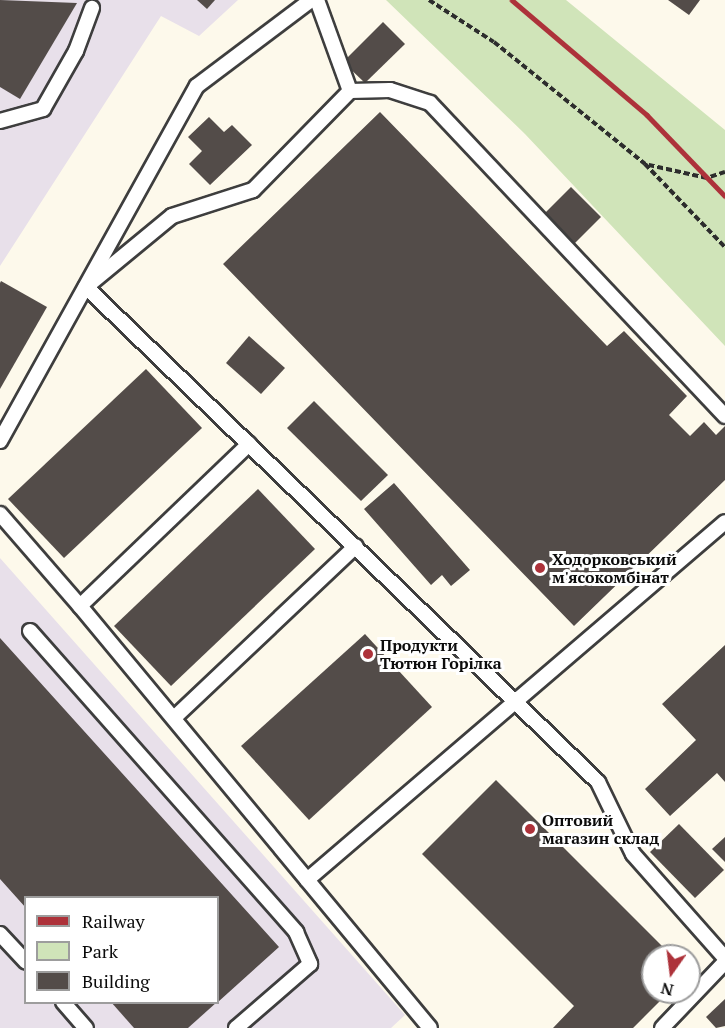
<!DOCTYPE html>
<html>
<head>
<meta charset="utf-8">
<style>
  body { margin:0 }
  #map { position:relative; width:725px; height:1028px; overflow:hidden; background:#fdf9eb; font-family:"PT Serif",serif }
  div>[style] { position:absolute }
  .industrial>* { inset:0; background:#e8e0ea }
  .green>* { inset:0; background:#d0e4b9 }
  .building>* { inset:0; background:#534c49 }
  .path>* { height:4px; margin-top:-2px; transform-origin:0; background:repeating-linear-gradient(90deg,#2d2d2d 0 6px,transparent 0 9px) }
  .roads { filter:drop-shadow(2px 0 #3e3e3e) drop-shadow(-2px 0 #3e3e3e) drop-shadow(0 2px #3e3e3e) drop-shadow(0 -2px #3e3e3e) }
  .service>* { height:14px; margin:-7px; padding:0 7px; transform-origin:7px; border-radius:7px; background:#fff }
  .rail>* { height:4.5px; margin:-2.25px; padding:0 2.25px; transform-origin:2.25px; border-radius:2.25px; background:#ad323a }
  .dots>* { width:16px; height:16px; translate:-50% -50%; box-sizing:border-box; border:3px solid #fff; border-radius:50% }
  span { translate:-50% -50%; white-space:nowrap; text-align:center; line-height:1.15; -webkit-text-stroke:6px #fff; paint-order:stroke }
  .poi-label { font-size:16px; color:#0b0b0b; font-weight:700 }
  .left { translate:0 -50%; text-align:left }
  .legend { position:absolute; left:24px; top:896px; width:195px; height:108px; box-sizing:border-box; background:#fff; border:2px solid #9d9d9d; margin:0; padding:8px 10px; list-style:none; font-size:18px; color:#0b0b0b }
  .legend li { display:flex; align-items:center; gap:12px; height:30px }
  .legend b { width:30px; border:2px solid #9d9d9d }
  .north { position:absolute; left:641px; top:944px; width:60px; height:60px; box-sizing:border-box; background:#fff; border:2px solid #9d9d9d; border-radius:50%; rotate:194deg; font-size:16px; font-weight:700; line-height:24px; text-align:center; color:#0b0b0b }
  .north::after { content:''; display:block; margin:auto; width:21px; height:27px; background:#ad323a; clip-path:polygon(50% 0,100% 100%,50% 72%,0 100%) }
</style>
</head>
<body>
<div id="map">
  <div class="industrial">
    <div style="clip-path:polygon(0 0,238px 0,199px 36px,161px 16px,0 266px)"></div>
    <div style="clip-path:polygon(evenodd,0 558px,405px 1015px,391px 1028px,0 1028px,0 558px,26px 898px,218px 898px,218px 1002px,26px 1002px,26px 898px)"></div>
  </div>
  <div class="green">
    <div style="clip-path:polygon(386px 0,566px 0,725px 130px,725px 346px,525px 134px)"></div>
  </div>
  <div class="building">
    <div style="clip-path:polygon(0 0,77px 3px,20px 99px,0 87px)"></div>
    <div style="clip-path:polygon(197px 0,215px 0,207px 9px)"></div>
    <div style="clip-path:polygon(668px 0,700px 0,689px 15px)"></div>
    <div style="clip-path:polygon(383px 22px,405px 44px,365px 83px,343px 62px)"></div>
    <div style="clip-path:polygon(380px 112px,607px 346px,624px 331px,687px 396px,669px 415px,690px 436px,704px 422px,716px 435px,725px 426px,725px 480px,574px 626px,223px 264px)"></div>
    <div style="clip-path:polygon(209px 117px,224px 132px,232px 125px,252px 145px,210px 185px,189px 164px,202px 151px,188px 137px)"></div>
    <div style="clip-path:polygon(571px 187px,601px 217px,573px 245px,543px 215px)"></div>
    <div style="clip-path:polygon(1px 281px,47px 307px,0 389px,0 283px)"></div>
    <div style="clip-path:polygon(249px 336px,285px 368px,261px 394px,226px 363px)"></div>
    <div style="clip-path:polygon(146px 369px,202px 428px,64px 558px,8px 499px)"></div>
    <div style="clip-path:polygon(314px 401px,388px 475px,361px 501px,287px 428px)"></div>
    <div style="clip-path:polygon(394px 483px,470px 570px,451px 586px,442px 575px,431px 585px,364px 509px)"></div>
    <div style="clip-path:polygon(258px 489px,315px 549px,171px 686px,114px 626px)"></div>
    <div style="clip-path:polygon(365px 634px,432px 707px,309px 820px,241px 746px)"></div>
    <div style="clip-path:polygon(0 638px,279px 947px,218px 1002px,218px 898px,26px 898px,26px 908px,0 879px)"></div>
    <div style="clip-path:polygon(725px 645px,725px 782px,717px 773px,670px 816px,645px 789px,696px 740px,662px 704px)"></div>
    <div style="clip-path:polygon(496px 780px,672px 956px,653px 956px,653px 992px,669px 992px,633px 1028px,553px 1028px,574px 1006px,422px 854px)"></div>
    <div style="clip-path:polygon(679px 824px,724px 870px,695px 898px,650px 852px)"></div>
    <div style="clip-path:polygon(725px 837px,725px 862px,712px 849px)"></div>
    <div style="clip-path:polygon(725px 999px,725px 1026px,716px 1028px,706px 1017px)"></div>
    <div style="clip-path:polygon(111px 1002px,217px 1002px,188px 1028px,134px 1028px)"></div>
  </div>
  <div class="path">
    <div style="left:429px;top:0;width:77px;rotate:32.9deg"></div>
    <div style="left:494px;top:42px;width:194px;rotate:38.9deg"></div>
    <div style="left:725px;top:172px;width:19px;rotate:162deg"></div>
    <div style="left:707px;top:178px;width:64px;rotate:-167.3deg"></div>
    <div style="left:645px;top:164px;width:115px;rotate:46.1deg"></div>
  </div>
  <div class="roads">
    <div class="service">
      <div style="left:317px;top:0;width:97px;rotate:70.1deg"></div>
      <div style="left:350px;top:91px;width:139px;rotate:134.4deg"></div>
      <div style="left:253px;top:190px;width:85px;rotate:162.2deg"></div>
      <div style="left:172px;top:216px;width:112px;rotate:140.5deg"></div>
      <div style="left:86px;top:287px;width:712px;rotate:44.03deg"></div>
      <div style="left:598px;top:782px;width:80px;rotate:64.1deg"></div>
      <div style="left:633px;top:854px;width:139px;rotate:48.5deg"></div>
      <div style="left:350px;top:91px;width:40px;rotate:-1.4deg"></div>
      <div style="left:390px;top:90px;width:42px;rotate:18deg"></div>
      <div style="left:430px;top:103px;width:430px;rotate:46.7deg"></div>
      <div style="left:0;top:121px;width:45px;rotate:-15.6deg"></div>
      <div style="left:43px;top:109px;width:67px;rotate:-60.4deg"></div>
      <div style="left:76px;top:51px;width:46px;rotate:-69.6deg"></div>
      <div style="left:0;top:441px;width:406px;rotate:-61deg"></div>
      <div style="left:197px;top:86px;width:143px;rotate:-37deg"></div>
      <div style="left:249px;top:444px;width:234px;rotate:136.2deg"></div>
      <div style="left:80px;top:606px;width:548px;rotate:50.33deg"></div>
      <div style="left:0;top:514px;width:122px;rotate:49deg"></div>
      <div style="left:30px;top:631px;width:402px;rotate:48.5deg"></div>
      <div style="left:296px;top:932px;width:35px;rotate:66deg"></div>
      <div style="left:310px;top:964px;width:98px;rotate:139.1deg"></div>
      <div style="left:174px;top:718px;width:250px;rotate:-43.4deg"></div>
      <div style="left:307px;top:880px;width:550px;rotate:-40.58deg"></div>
      <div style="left:0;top:934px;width:38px;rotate:47deg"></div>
      <div style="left:63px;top:1002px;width:35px;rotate:49deg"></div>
      <div style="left:662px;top:1028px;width:91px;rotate:-46.3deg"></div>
    </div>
  </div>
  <div class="rail">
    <div style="left:512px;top:0;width:177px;rotate:40.4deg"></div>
    <div style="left:647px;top:115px;width:112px;rotate:46.1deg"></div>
  </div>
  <div class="dots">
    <div style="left:540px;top:568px;background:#ad323a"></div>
    <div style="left:368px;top:654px;background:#ad323a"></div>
    <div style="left:530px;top:829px;background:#ad323a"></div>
  </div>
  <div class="poi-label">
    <span class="left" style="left:552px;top:568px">Ходорковський<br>м'ясокомбінат</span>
    <span class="left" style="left:380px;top:654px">Продукти<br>Тютюн Горілка</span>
    <span class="left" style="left:542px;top:829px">Оптовий<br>магазин склад</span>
  </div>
  <ul class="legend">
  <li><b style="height:8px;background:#ad323a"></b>Railway</li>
  <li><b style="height:16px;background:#d0e4b9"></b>Park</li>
  <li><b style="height:16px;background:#534c49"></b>Building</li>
  </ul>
  <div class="north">N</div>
</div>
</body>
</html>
